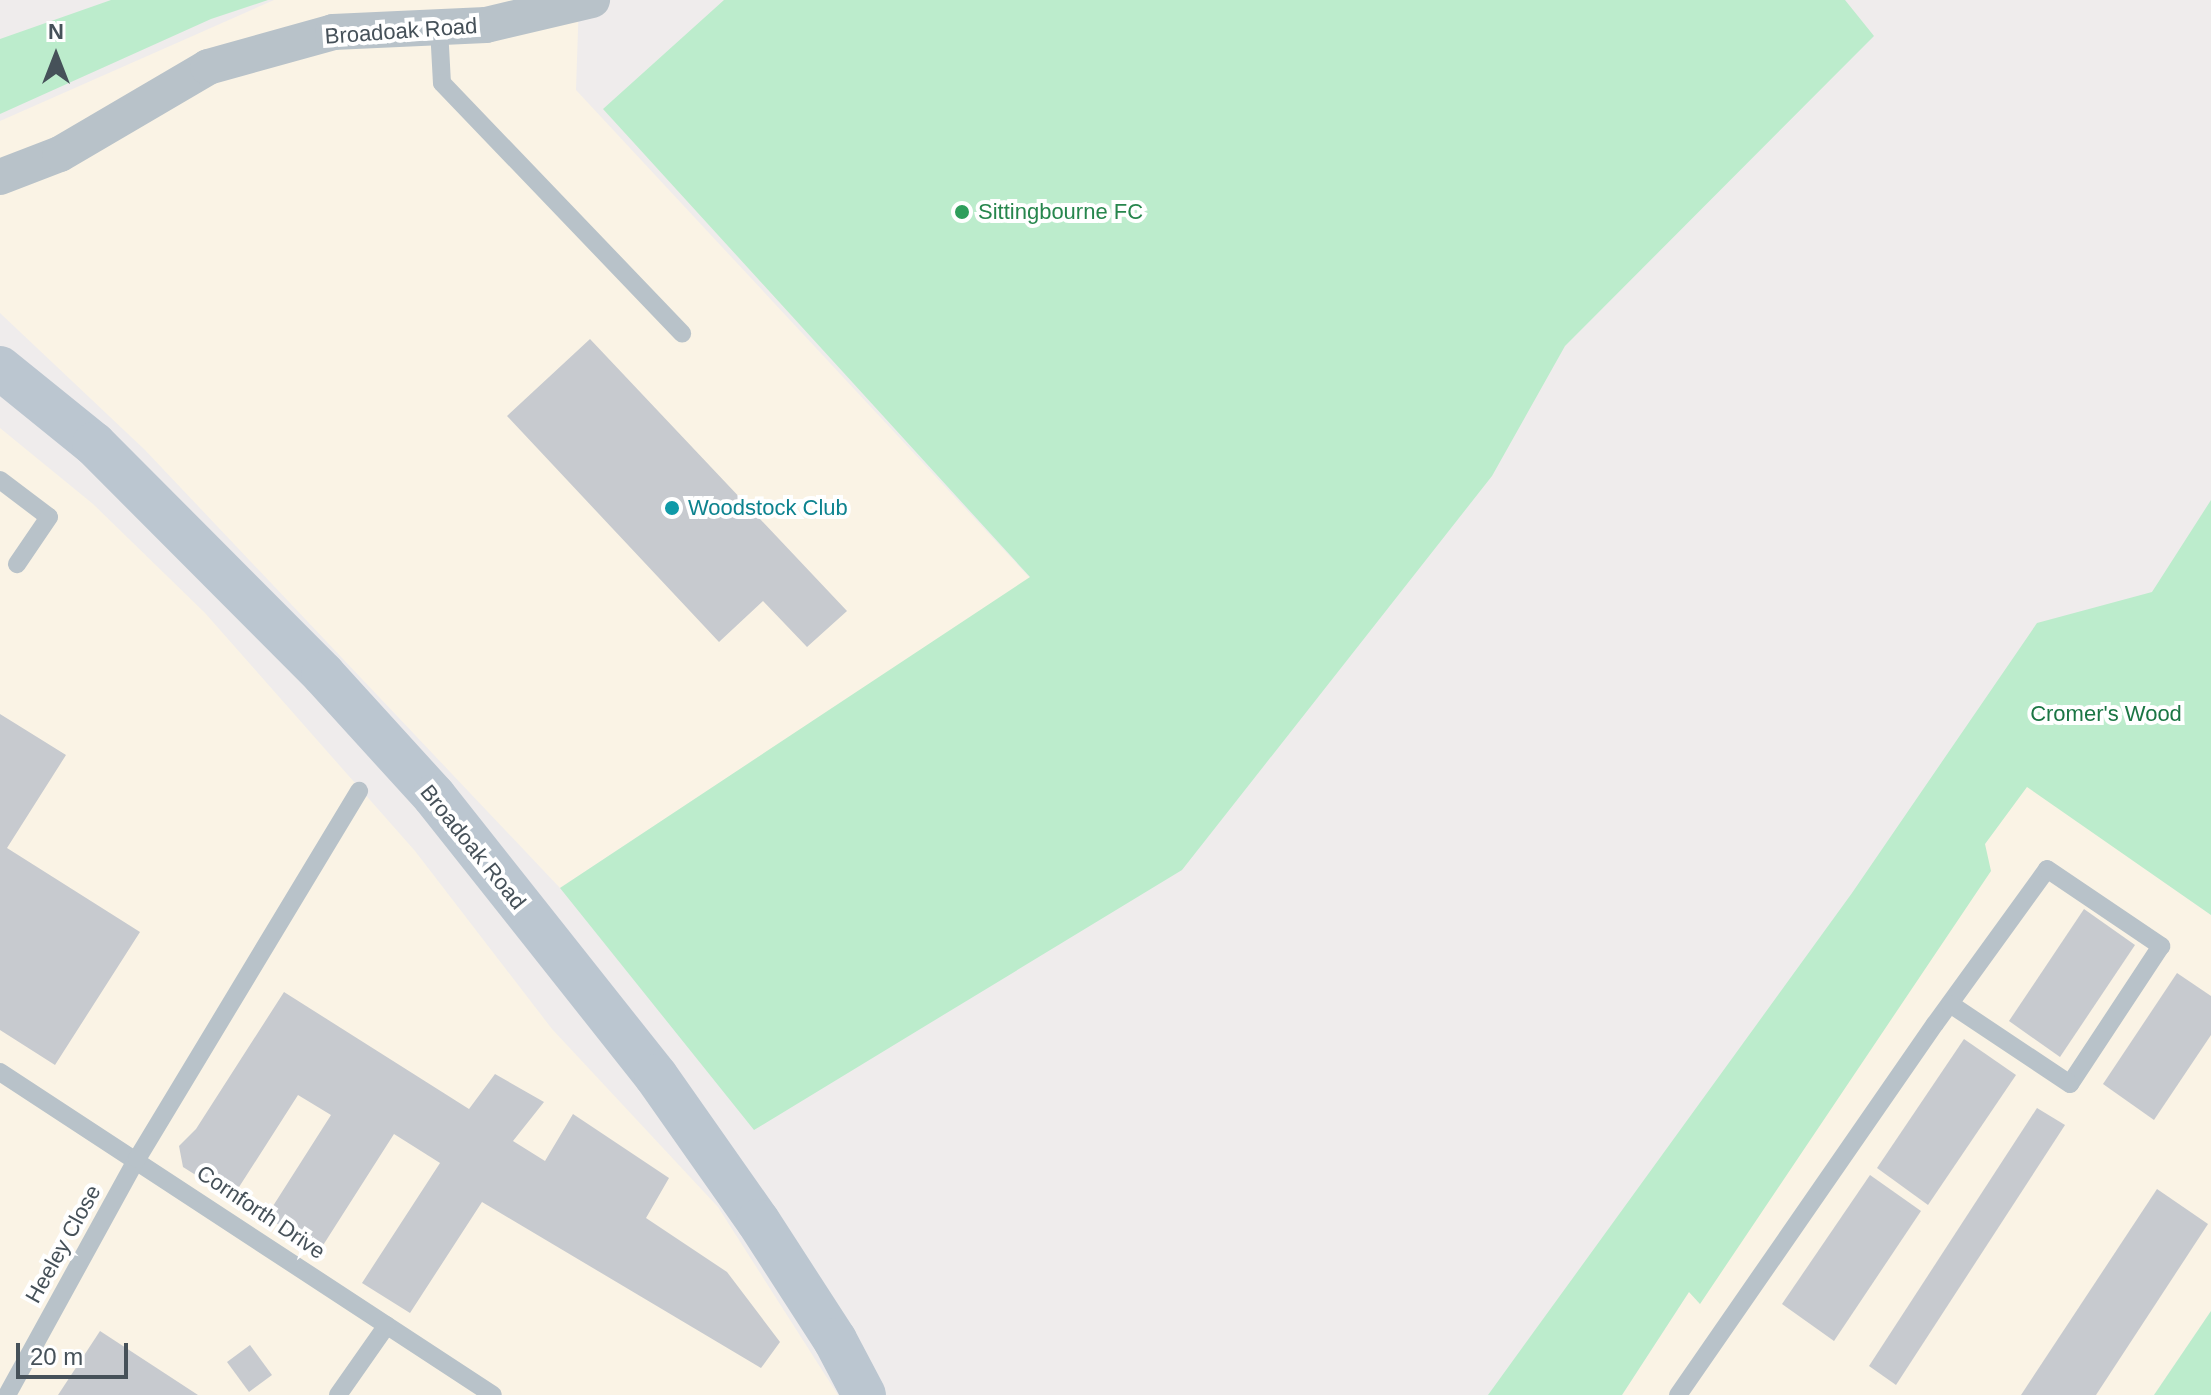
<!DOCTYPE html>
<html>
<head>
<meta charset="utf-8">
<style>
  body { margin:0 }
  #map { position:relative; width:2211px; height:1395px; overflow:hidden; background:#efecec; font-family:Arial,sans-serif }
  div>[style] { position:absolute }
  .commercial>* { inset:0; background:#faf3e5 }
  .green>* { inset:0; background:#bceccc }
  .building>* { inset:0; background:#c7cacf }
  .lane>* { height:18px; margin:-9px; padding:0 9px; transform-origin:9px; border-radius:9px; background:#b8c2c9 }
  .street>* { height:36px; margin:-18px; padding:0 18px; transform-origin:18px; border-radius:18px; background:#b8c2c9 }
  .secondary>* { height:44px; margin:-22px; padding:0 22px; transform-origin:22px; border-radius:22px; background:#bbc6d0 }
  .dots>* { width:22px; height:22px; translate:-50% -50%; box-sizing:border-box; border:4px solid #fff; border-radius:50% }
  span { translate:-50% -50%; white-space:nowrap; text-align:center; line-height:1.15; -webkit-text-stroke:8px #fff; paint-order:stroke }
  .street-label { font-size:22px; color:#465159 }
  .leisure-label { font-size:22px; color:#27864d }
  .left { translate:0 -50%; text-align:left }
  .culture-label { font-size:22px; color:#0d838f }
  .park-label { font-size:22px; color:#1b7644 }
  .north { position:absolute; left:16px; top:16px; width:80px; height:80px; -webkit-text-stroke:6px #fff; paint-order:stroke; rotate:0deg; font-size:22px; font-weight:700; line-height:32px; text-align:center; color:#465159 }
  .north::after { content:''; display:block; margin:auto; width:28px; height:36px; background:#465159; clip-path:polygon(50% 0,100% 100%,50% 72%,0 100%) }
  .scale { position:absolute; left:16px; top:1343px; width:112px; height:36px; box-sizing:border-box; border:4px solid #465159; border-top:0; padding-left:10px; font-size:24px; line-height:28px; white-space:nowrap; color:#465159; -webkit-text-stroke:6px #fff; paint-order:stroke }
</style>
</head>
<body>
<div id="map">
  <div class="commercial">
    <div style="clip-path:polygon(274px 0,579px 0,576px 90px,1030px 578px,560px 888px,145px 450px,0 313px,0 121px)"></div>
    <div style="clip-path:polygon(0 428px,93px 504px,205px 613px,415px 851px,552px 1029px,718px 1207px,838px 1395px,0 1395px)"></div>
    <div style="clip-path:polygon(2027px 786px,2211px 915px,2211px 1311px,2154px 1395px,1622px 1395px,1689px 1292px,1700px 1304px,1985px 844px)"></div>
  </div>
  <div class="green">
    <div style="clip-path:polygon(111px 0,268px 0,211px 19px,0 114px,0 39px)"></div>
    <div style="clip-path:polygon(724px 0,1845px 0,1874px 36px,1565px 346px,1492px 476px,1182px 870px,754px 1130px,560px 888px,1030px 577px,603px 109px)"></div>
    <div style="clip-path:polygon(2211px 500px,2211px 915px,2027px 787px,1985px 844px,1991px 871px,1700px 1304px,1689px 1292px,1622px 1395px,1488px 1395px,1852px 893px,2037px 623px,2152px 592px)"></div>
    <div style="clip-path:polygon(2211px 1311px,2211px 1395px,2154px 1395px)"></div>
  </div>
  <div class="building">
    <div style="clip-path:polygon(590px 339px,847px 611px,807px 647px,763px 601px,719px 642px,507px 416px)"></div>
    <div style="clip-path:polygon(0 714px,66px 755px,7px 848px,140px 932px,55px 1065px,0 1030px)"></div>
    <div style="clip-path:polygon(2084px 909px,2135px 945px,2060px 1057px,2009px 1021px)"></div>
    <div style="clip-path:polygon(2177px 973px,2211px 996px,2211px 1035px,2154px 1120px,2103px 1084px)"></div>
    <div style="clip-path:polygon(284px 992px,469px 1109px,495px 1074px,544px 1102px,513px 1141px,545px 1161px,573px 1114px,669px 1178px,646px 1218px,727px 1272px,780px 1342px,761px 1368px,482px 1202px,410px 1313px,362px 1283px,440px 1163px,394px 1134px,320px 1250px,266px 1217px,331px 1115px,298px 1095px,232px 1198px,183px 1167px,179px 1146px,196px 1129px)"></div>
    <div style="clip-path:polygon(1964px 1039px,2016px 1075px,1928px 1205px,1877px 1168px)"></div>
    <div style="clip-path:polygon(2037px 1108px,2065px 1125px,1896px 1385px,1869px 1366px)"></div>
    <div style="clip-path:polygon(1870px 1175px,1921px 1211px,1834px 1341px,1782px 1304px)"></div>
    <div style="clip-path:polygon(2157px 1189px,2208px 1224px,2096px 1395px,2021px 1395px)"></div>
    <div style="clip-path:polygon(100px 1331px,198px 1395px,58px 1395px)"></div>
    <div style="clip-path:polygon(250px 1345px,272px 1375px,249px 1392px,227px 1362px)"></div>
  </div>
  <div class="lane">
    <div style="left:439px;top:28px;width:55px;rotate:86.9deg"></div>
    <div style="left:442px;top:83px;width:347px;rotate:46.2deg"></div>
    <div style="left:0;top:480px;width:61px;rotate:37.1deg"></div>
    <div style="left:49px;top:517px;width:57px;rotate:124.2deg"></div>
    <div style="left:0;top:1072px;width:589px;rotate:33.23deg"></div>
    <div style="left:7px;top:1395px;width:269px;rotate:-61.2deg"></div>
    <div style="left:137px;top:1159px;width:430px;rotate:-58.9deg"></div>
    <div style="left:338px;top:1395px;width:85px;rotate:-55deg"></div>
    <div style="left:1678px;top:1395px;width:451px;rotate:-55.3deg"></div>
    <div style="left:1935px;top:1024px;width:191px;rotate:-54.1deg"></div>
    <div style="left:2047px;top:869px;width:138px;rotate:34deg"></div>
    <div style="left:2161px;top:946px;width:165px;rotate:123.4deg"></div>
    <div style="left:2070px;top:1084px;width:144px;rotate:-146.3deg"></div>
  </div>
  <div class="street">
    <div style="left:0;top:177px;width:64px;rotate:-21deg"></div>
    <div style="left:60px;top:154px;width:172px;rotate:-30.4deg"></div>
    <div style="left:208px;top:67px;width:130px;rotate:-15.6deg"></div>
    <div style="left:333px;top:32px;width:153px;rotate:-2.6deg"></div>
    <div style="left:486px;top:25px;width:109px;rotate:-13.3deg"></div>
  </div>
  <div class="secondary">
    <div style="left:0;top:368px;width:121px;rotate:39deg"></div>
    <div style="left:94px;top:444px;width:325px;rotate:45.1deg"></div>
    <div style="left:323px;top:674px;width:165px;rotate:47.7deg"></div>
    <div style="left:434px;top:796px;width:357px;rotate:51.6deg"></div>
    <div style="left:656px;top:1076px;width:177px;rotate:54.9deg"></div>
    <div style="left:758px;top:1221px;width:142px;rotate:57.1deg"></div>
    <div style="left:835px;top:1340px;width:62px;rotate:62.2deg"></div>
  </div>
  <div class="dots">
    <div style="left:962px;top:212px;background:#2e9e5b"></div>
    <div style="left:672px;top:508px;background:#0f9aa8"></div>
  </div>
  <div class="street-label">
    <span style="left:401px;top:31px;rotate:-4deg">Broadoak Road</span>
    <span style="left:473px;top:847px;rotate:51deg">Broadoak Road</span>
    <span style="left:261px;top:1212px;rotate:34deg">Cornforth Drive</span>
    <span style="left:63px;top:1244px;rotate:-61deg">Heeley Close</span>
  </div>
  <div class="leisure-label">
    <span class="left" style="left:978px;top:212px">Sittingbourne FC</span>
  </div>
  <div class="culture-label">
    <span class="left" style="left:688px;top:508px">Woodstock Club</span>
  </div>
  <div class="park-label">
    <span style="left:2106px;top:714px">Cromer's Wood</span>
  </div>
  <div class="north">N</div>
  <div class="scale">20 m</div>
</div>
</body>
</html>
